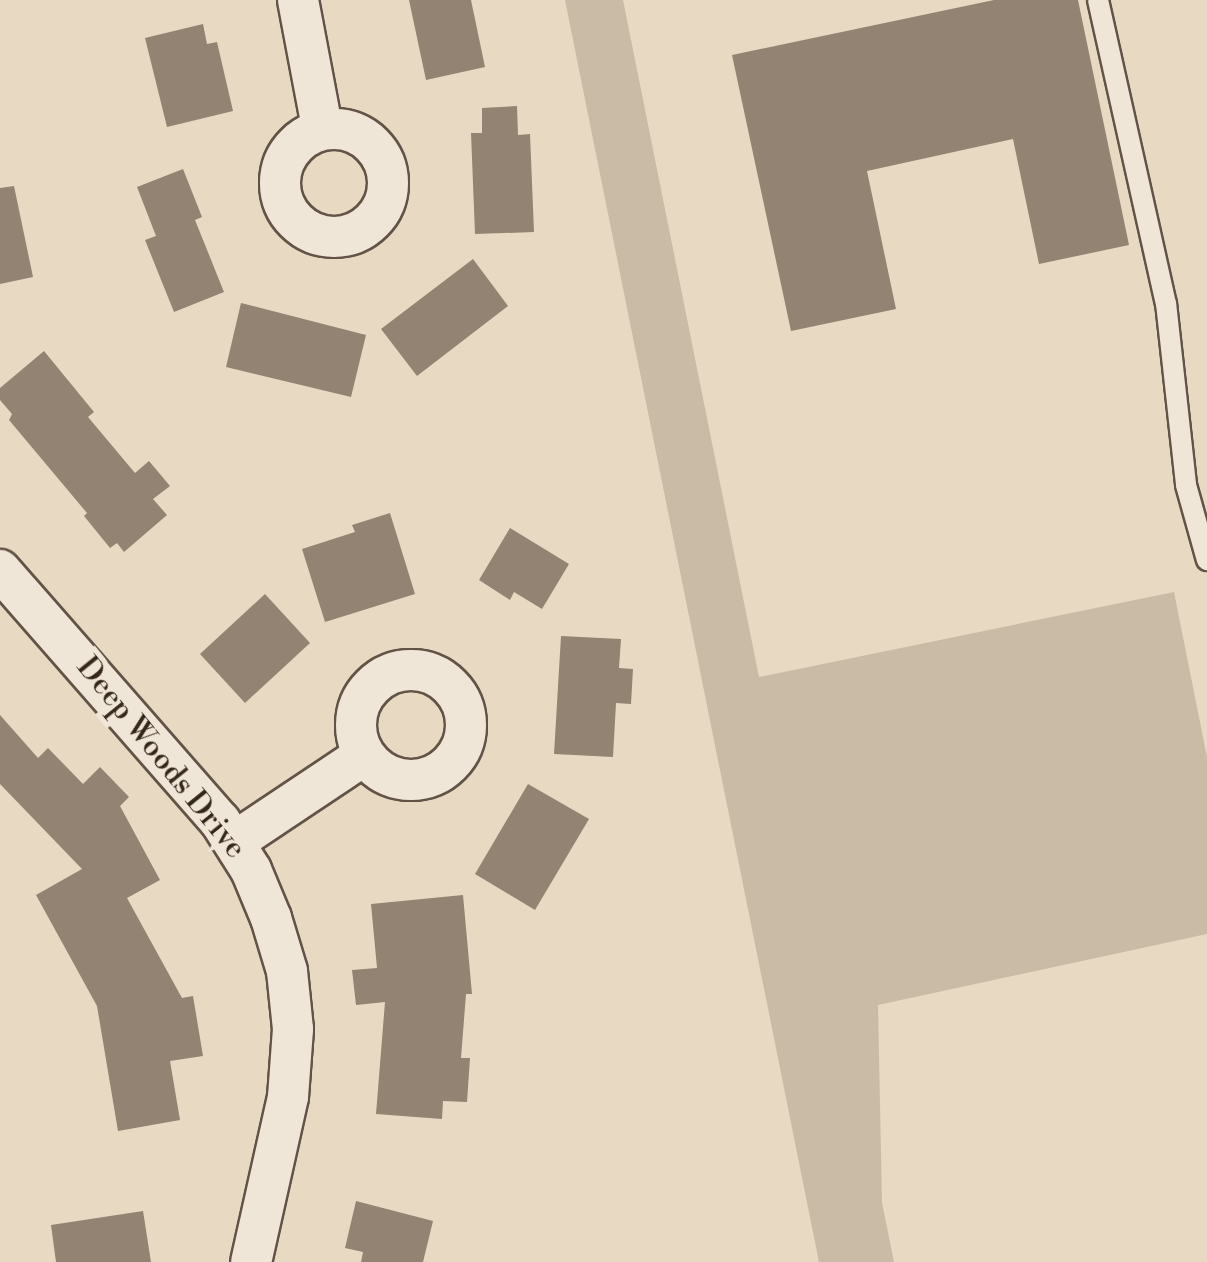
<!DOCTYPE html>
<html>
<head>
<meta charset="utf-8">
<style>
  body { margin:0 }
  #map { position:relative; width:1207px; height:1262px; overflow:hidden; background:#e8d9c2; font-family:"Libre Bodoni",serif }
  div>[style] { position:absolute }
  .green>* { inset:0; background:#cabba6 }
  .building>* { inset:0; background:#928372 }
  .roads { filter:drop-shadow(2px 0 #625346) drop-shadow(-2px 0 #625346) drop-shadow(0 2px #625346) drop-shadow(0 -2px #625346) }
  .lane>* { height:20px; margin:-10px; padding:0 10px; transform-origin:10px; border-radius:10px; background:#f0e6d7 }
  .street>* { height:40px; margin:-20px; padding:0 20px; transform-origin:20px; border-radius:20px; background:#f0e6d7 }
  .street>.ring { margin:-20px; padding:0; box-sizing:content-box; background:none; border:40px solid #f0e6d7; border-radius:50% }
  span { translate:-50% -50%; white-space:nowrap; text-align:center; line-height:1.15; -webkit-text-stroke:10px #f0e6d7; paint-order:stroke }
  .street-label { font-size:30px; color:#35261c }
</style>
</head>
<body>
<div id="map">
  <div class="green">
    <div style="clip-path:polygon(565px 0,623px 0,759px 677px,1174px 592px,1207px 757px,1207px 934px,878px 1005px,882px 1203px,894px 1262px,819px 1262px)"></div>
  </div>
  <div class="building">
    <div style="clip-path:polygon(409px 0,471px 0,485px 67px,426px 80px)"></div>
    <div style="clip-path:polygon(994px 0,1078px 0,1129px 245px,1039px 264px,1013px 139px,867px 171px,896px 309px,791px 331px,732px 55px)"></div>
    <div style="clip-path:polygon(203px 24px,207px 44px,217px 42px,233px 111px,167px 127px,145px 38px)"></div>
    <div style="clip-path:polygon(517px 106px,518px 135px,530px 134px,534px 232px,475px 234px,471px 133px,482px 133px,482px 108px)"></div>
    <div style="clip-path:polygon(183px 169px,202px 217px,195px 220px,224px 292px,174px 312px,145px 240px,156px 236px,137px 187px)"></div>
    <div style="clip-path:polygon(14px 186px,33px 277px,0 284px,0 188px)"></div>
    <div style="clip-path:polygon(473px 259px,508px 306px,417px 376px,381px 329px)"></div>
    <div style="clip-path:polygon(241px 303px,366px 335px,351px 397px,226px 367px)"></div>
    <div style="clip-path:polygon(44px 351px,94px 412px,88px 417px,135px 473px,149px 461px,170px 486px,153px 499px,167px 515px,124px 552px,117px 543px,110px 548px,84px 516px,87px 513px,9px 420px,12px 414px,0 400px,0 388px)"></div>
    <div style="clip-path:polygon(390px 513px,415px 594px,325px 622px,302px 549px,355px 532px,352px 525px)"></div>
    <div style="clip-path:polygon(510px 528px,569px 564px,542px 609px,514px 592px,510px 600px,479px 580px)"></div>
    <div style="clip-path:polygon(265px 594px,310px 643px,245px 703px,200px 654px)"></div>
    <div style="clip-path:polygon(561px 636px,621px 639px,619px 668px,633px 669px,631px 704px,616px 703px,613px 757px,554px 754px)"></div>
    <div style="clip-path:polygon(0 715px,38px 758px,48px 748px,83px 784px,100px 767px,129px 797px,120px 806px,160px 880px,127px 898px,182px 998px,193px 996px,203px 1056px,170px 1061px,180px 1120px,118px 1131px,97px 1006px,36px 895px,82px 869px,0 784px)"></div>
    <div style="clip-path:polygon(528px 784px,589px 819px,535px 910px,475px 874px)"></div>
    <div style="clip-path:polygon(463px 895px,472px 994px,466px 994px,461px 1058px,470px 1058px,467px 1102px,443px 1101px,442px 1119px,376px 1114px,385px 1002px,356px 1005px,352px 970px,377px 968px,371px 904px)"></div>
    <div style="clip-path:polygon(356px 1201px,433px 1221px,423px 1262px,361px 1262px,363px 1252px,345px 1248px)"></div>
    <div style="clip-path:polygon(143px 1211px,151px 1262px,56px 1262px,51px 1225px)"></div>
  </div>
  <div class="roads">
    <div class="lane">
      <div style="left:1098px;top:0;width:311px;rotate:77.4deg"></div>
      <div style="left:1166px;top:303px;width:183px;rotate:83.7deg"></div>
      <div style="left:1186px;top:485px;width:78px;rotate:74.4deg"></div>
    </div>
    <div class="street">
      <div style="left:298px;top:0;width:129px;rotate:79.3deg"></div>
      <div class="ring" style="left:280px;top:129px;width:68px;height:68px"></div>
      <div style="left:0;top:570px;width:334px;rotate:48.8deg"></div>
      <div style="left:220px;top:821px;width:58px;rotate:57.7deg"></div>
      <div style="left:251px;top:870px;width:52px;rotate:67.4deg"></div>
      <div style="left:271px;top:918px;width:55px;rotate:73.2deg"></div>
      <div style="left:287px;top:971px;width:58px;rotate:84.1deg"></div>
      <div style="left:293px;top:1029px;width:68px;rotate:94.2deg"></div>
      <div style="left:288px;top:1097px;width:169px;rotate:102.6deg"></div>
      <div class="ring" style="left:356px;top:670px;width:70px;height:70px"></div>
      <div style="left:234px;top:842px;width:155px;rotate:-33.7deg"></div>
    </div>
  </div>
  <div class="street-label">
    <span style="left:161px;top:758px;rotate:51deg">Deep Woods Drive</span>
  </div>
</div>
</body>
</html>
